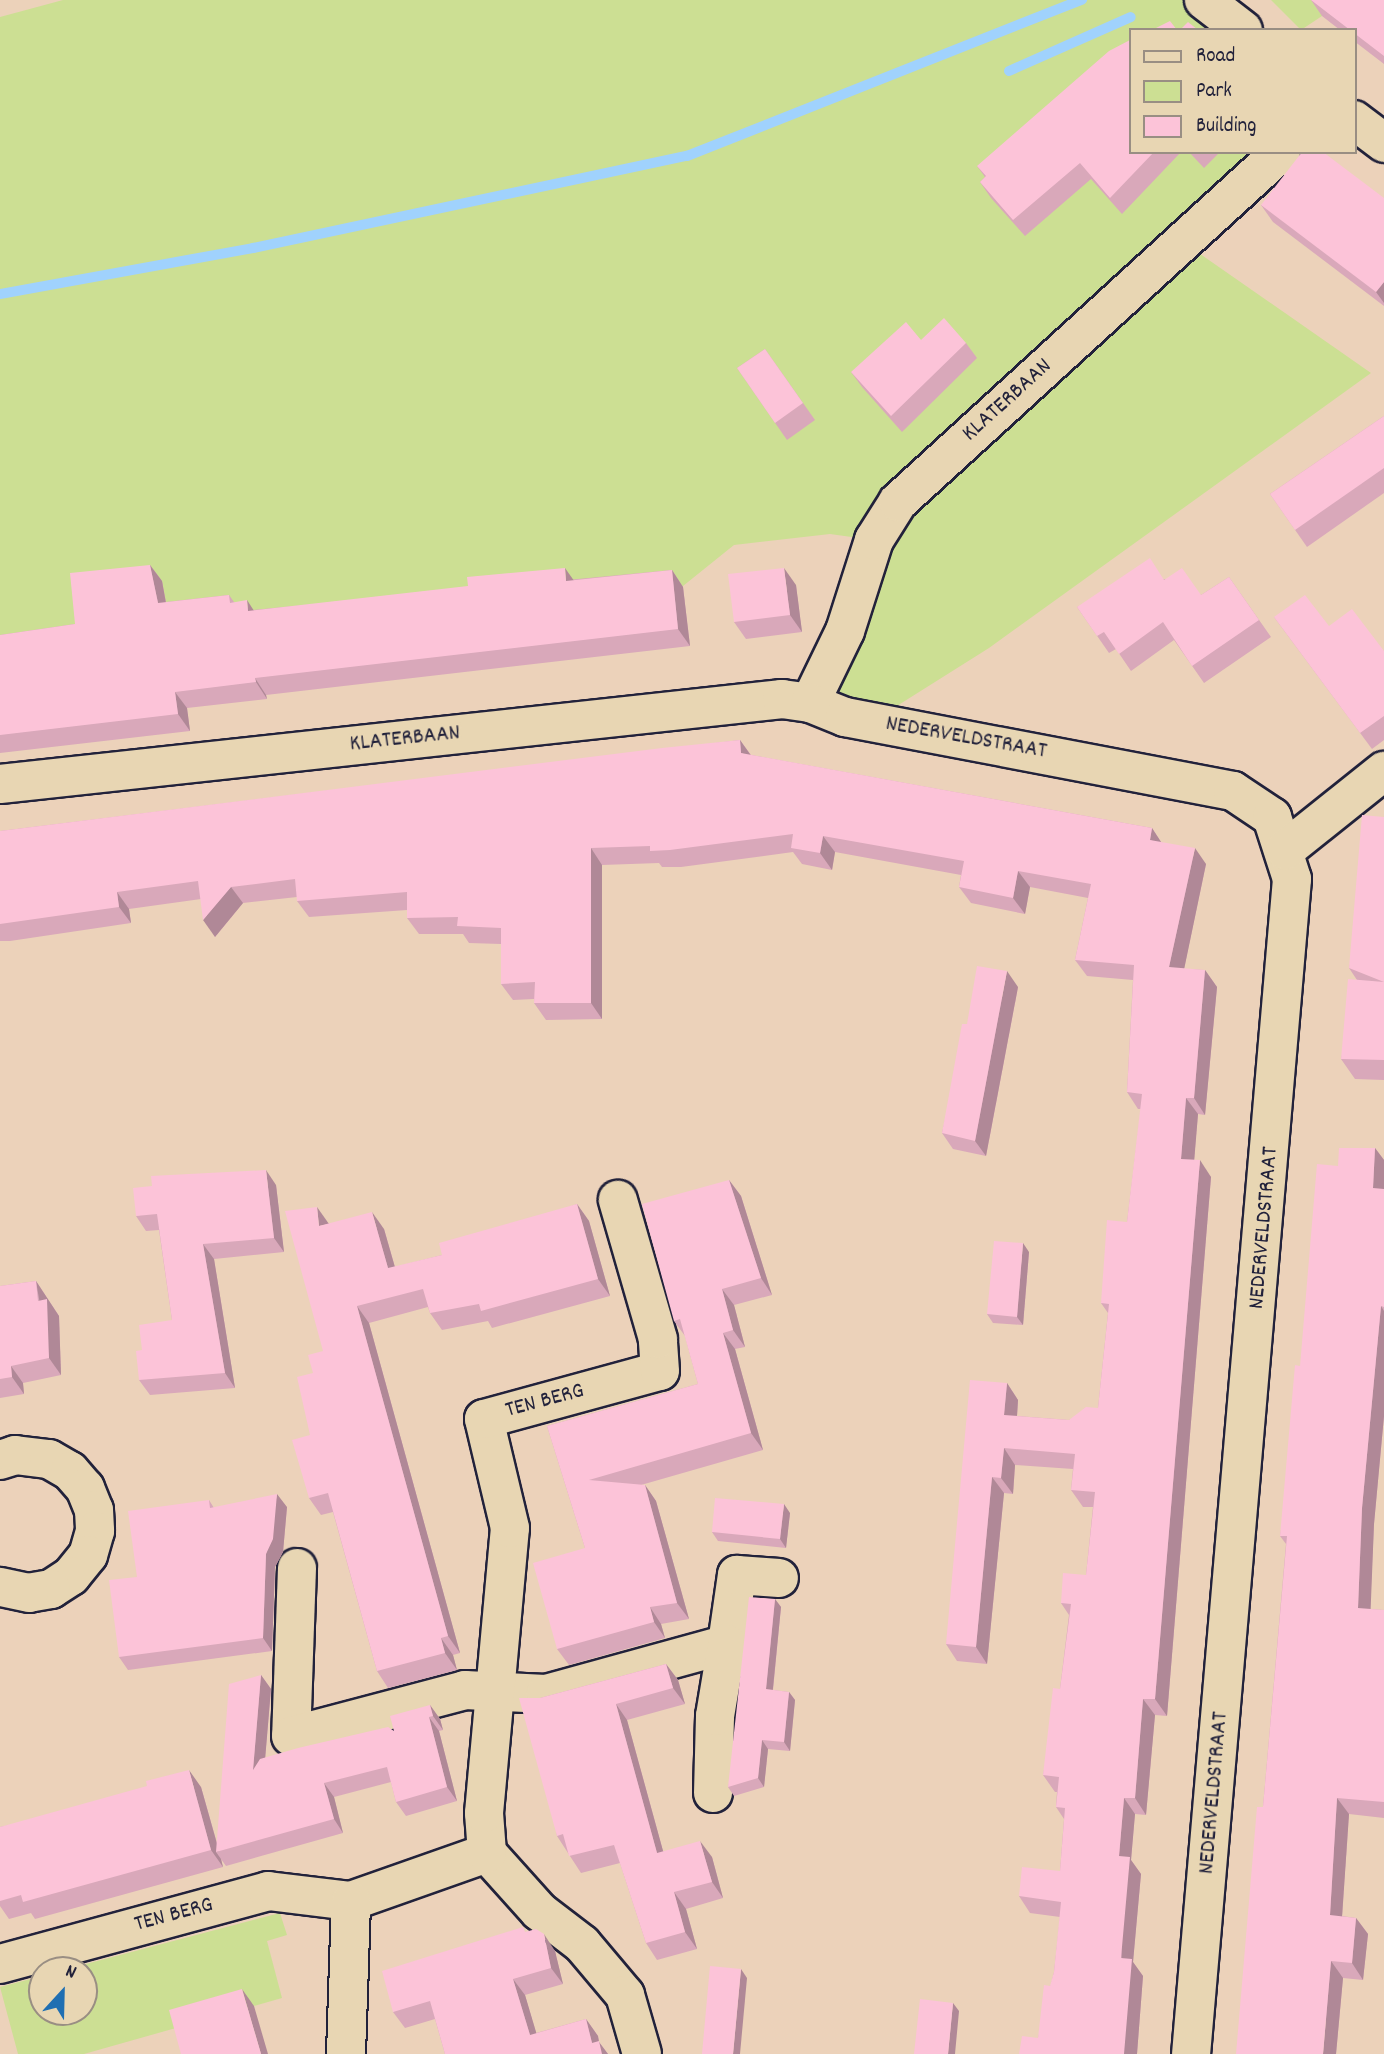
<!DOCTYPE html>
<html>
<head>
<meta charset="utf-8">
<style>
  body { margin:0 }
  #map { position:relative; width:1384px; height:2054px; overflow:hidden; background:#ecd2ba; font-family:Dekko,sans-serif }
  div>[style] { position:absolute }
  .green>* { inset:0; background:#ccdf93 }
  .stream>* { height:10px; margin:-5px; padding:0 5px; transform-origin:5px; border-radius:5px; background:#a0d2fd }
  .roads { filter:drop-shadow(2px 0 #22223b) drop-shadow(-2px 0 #22223b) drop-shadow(0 2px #22223b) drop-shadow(0 -2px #22223b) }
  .minor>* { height:38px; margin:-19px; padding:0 19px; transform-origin:19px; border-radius:19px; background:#e8d6b3 }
  .wall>* { inset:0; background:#d9a8ba }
  .shaded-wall>* { inset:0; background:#b08897 }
  .building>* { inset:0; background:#fcc3d8 }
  span { translate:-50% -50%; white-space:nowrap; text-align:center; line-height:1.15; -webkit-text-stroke:5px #e8d6b3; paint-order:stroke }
  .street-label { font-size:23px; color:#22223b }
  .legend { position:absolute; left:1129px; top:28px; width:228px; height:126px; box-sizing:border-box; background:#e8d6b3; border:2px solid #998e83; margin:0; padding:9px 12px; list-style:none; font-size:21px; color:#22223b }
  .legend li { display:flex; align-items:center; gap:14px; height:35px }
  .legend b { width:35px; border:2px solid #998e83 }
  .north { position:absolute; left:28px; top:1956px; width:70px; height:70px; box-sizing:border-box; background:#e8d6b3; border:2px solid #998e83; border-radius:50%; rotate:22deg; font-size:19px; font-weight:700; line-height:28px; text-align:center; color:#22223b }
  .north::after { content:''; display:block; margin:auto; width:24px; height:32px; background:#1f6fb2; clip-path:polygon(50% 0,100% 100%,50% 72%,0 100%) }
</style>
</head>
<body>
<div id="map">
  <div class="green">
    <div style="clip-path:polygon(63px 0,1203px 0,1240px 30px,1130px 30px,1130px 152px,1281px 152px,1183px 242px,1371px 373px,989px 648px,873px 721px,810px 703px,873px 540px,830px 534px,734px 545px,683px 586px,0 651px,0 17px)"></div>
    <div style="clip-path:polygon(1271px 0,1335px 0,1322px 16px,1301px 30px)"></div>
    <div style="clip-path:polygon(280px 1913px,287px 1935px,267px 1941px,282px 1998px,84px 2054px,18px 2054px,0 1987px,42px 1976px,42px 2012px,84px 2012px,84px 1970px,63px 1970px)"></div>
  </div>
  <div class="stream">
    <div style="left:1009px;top:71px;width:133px;rotate:-23.9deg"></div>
    <div style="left:0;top:294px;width:257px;rotate:-10.3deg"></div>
    <div style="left:253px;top:248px;width:444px;rotate:-12deg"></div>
    <div style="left:687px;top:156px;width:425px;rotate:-21.6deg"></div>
  </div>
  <div class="roads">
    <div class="minor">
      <div style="left:1204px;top:0;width:49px;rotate:37.6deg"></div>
      <div style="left:1354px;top:120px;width:38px;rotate:37deg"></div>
      <div style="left:810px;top:703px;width:80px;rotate:-64.1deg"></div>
      <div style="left:845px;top:631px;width:96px;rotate:-72.3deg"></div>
      <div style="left:874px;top:540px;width:45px;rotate:-57.7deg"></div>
      <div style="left:898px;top:502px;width:519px;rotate:-42.42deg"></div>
      <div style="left:0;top:784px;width:787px;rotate:-6.2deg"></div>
      <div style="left:782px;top:699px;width:28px;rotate:8deg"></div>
      <div style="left:810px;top:703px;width:38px;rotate:22deg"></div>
      <div style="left:845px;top:717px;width:395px;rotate:10.8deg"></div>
      <div style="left:1233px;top:791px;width:47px;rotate:33.7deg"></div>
      <div style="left:1272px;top:817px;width:65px;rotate:72.1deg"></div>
      <div style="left:1292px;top:879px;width:1179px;rotate:94.91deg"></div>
      <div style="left:1285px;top:850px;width:127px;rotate:-38.6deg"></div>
      <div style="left:0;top:1460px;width:16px;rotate:-18deg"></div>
      <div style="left:15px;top:1455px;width:34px;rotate:7deg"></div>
      <div style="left:49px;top:1459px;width:24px;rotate:30deg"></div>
      <div style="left:70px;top:1471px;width:23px;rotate:49deg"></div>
      <div style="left:85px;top:1488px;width:24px;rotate:68deg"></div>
      <div style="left:94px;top:1510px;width:21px;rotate:87deg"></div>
      <div style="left:95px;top:1531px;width:25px;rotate:106deg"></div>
      <div style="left:88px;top:1555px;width:27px;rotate:129deg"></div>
      <div style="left:71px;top:1576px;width:24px;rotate:147deg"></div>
      <div style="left:51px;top:1589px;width:22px;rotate:170deg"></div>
      <div style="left:29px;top:1593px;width:30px;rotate:-168deg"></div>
      <div style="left:297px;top:1568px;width:168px;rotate:92deg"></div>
      <div style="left:291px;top:1736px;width:180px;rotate:-14.8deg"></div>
      <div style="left:465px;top:1690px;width:81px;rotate:2.8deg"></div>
      <div style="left:546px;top:1694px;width:188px;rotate:-15.4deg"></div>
      <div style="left:727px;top:1644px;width:70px;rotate:-81.8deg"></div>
      <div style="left:737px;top:1575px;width:42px;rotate:4.1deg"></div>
      <div style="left:713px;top:1793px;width:77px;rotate:-88.5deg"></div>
      <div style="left:715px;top:1716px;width:73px;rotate:-80.5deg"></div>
      <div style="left:487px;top:1853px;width:78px;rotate:48.1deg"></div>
      <div style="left:539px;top:1911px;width:54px;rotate:37.5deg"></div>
      <div style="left:582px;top:1944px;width:67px;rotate:49.9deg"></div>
      <div style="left:625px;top:1995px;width:61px;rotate:73.9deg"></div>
      <div style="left:0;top:1964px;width:278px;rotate:-15.2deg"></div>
      <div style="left:268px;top:1891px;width:84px;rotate:6.9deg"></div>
      <div style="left:351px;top:1901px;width:144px;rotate:-19.4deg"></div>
      <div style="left:487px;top:1853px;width:40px;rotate:-94.3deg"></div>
      <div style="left:484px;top:1813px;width:286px;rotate:-84.8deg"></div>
      <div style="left:510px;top:1528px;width:112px;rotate:-103.4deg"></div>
      <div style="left:484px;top:1419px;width:182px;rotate:-15.3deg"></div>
      <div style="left:660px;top:1371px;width:32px;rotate:-94deg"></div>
      <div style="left:658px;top:1339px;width:145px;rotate:-106.1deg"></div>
      <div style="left:346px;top:2054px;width:153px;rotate:-88.1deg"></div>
    </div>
  </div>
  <div class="wall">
    <div style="clip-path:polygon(1311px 0,1384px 0,1384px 64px,1354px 41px,1354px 30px,1340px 30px,1322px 16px)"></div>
    <div style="clip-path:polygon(1130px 152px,1181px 152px,1122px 214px,1091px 179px,1025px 236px,991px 198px,980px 182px,985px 177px,977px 166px)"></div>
    <div style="clip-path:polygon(1189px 152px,1220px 152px,1204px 168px)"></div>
    <div style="clip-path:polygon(1384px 198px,1384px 306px,1273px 222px,1261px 205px)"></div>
    <div style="clip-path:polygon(921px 340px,966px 343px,977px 358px,902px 432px,862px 387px,851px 372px)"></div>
    <div style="clip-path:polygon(765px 349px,815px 420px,787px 440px,737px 368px)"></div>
    <div style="clip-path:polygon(1384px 416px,1384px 493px,1307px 547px,1270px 494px)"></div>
    <div style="clip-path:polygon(150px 565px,162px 581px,166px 602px,229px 595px,234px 602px,253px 610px,672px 570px,683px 587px,690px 646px,266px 695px,267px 699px,187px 708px,190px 731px,0 753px,0 635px,75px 624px)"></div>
    <div style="clip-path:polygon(1229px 577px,1271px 637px,1204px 683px,1174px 640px,1131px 671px,1116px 649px,1109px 653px,1077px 607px,1165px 579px,1201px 595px)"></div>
    <div style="clip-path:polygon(796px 585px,802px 632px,746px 639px,734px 622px)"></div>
    <div style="clip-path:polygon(1274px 617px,1384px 651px,1384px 740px,1372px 749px)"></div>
    <div style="clip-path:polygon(740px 740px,751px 755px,1152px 828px,1161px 842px,1206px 864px,1184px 969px,1205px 970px,1217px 987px,1205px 1115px,1198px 1114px,1194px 1160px,1211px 1177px,1167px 1716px,1155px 1715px,1146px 1815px,1135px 1814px,1131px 1860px,1141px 1874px,1133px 1962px,1143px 1976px,1137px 2054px,1019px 2054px,1038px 2038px,1054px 1972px,1060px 1917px,1030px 1913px,1019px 1896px,1060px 1871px,1064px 1819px,1056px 1807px,1057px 1792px,1055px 1792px,1043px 1775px,1060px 1689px,1069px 1615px,1061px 1603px,1086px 1575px,1093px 1507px,1083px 1507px,1071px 1490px,1073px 1469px,1015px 1465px,1013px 1494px,1004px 1493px,987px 1664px,957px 1661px,946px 1644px,1007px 1383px,1018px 1400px,1017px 1416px,1069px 1420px,1098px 1408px,1108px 1313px,1101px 1303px,1127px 1222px,1141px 1109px,1138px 1109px,1127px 1092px,1133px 980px,1087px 976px,1075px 960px,1088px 898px,1030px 887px,1025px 914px,971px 903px,959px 887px,961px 875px,835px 852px,832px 870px,802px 864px,793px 852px,681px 867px,662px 867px,659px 863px,602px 865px,602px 1019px,546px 1020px,534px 1003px,534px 999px,513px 1000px,501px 984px,501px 944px,469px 943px,463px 934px,419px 934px,407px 918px,407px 910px,309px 917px,297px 901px,297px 897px,243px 903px,215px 937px,201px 899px,129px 909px,131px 923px,10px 941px,0 941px,0 831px)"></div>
    <div style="clip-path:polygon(1384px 817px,1384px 1080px,1355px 1079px,1341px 1059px,1357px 980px,1349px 968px)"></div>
    <div style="clip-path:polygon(1018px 987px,986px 1156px,953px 1149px,942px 1133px,967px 1024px)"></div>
    <div style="clip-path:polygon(1375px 1148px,1384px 1160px,1384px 1416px,1374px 1524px,1370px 1609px,1384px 1610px,1384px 1818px,1349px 1814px,1342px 1916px,1356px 1918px,1368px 1934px,1363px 1980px,1343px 1978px,1336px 2054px,1263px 1807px,1286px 1544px,1280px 1536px,1338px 1166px)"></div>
    <div style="clip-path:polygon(729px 1180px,741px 1196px,772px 1295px,734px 1305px,745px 1347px,735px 1349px,763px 1450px,641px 1485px,645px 1485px,656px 1501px,689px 1619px,661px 1624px,665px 1638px,569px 1665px,557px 1649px,585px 1548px,547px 1426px,698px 1384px,685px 1336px,674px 1321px)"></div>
    <div style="clip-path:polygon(276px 1185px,284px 1252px,214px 1259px,235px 1388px,150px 1395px,139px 1380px,142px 1350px,172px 1320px,159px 1230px,146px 1231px,136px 1216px)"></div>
    <div style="clip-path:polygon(577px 1204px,589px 1221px,610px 1296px,492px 1328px,488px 1321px,442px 1330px,430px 1313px,428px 1307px,369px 1323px,460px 1653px,453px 1655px,457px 1670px,388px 1688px,377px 1671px,333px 1512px,321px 1515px,309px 1498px,313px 1373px,323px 1351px,329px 1224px,384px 1229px,395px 1267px,442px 1255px)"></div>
    <div style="clip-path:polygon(1029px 1252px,1023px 1325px,993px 1323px,987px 1314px)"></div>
    <div style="clip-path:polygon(36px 1281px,59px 1316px,61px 1375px,23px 1383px,24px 1394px,0 1398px,0 1286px)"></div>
    <div style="clip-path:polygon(209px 1500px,214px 1508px,287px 1507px,283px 1552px,275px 1567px,272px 1651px,128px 1670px,119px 1657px,137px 1577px)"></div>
    <div style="clip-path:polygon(790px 1513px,786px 1548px,718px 1541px,712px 1532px)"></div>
    <div style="clip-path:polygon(775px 1599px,781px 1607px,773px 1690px,789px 1692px,795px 1700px,790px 1751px,768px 1749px,764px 1787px,734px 1796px,728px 1787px)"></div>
    <div style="clip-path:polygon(666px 1664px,678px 1680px,685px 1704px,627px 1720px,663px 1851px,712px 1857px,723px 1898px,686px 1909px,697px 1949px,657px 1960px,646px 1943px,620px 1863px,581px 1873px,557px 1836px,540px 1698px)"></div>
    <div style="clip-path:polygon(261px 1675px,271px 1689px,265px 1758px,394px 1731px,430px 1705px,440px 1719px,443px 1730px,439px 1731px,457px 1801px,406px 1816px,396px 1802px,391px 1782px,334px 1797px,343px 1833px,226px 1866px,221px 1859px,223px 1867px,35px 1919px,31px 1913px,9px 1919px,0 1906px,0 1827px,201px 1787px,217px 1843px)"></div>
    <div style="clip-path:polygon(527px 1932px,555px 1951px,563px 1984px,525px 1995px,536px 2033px,586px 2019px,598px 2036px,599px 2042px,608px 2054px,445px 2054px,435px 2019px,405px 2028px,393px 2012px)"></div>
  </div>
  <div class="shaded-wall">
    <div style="clip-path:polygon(1384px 282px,1384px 303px,1376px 292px)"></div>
    <div style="clip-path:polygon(150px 565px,162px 581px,169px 620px,158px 603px)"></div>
    <div style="clip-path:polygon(565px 568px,577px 585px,566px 581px)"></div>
    <div style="clip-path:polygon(784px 568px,796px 585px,802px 632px,790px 615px)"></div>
    <div style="clip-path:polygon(672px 570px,683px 587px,690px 646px,678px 629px)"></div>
    <div style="clip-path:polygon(247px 600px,258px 617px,248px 611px)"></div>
    <div style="clip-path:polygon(255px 678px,266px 695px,267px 699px,256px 682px)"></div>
    <div style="clip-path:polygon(175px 692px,187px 708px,190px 731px,178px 714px)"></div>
    <div style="clip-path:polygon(740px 740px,752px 757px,741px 753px)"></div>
    <div style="clip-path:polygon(1152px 828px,1163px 845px,1150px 840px)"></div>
    <div style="clip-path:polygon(823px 836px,835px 852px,832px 870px,820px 853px)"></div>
    <div style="clip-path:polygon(591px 848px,602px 865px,602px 1019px,591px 1003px)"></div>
    <div style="clip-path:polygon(1195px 848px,1206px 864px,1181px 984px,1169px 967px)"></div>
    <div style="clip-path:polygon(1018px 871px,1030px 887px,1025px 914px,1013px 898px)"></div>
    <div style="clip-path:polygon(231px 887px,243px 903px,215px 937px,203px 920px)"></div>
    <div style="clip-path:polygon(117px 892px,129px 909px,131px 923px,119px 907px)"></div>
    <div style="clip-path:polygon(1205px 970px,1217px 987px,1205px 1115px,1194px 1098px)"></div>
    <div style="clip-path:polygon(1007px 971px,1018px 987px,986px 1156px,975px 1141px)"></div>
    <div style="clip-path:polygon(1186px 1098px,1198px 1114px,1193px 1175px,1181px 1159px)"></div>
    <div style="clip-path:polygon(1375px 1148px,1384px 1160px,1384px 1204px,1373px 1188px)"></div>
    <div style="clip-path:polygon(1200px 1160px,1211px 1177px,1167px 1716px,1155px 1699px)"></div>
    <div style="clip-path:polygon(266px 1170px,276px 1185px,284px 1252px,274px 1238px)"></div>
    <div style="clip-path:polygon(729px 1180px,741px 1196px,772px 1295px,761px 1278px)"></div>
    <div style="clip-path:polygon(577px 1204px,589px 1221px,610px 1296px,598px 1279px)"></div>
    <div style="clip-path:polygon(317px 1207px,329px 1224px,319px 1226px)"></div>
    <div style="clip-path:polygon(372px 1212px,384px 1229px,400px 1285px,388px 1268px)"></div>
    <div style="clip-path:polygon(1023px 1243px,1029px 1252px,1023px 1325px,1017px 1317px)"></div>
    <div style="clip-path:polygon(203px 1244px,214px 1259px,235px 1388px,225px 1373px)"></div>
    <div style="clip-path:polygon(36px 1281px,59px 1316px,61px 1375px,49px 1358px)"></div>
    <div style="clip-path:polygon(722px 1289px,734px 1305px,745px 1347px,733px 1330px)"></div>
    <div style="clip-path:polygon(357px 1306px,369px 1323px,460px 1653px,448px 1636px)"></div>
    <div style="clip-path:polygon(1381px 1306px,1384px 1311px,1384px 1416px,1374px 1524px,1370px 1625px,1358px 1608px,1362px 1508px)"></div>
    <div style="clip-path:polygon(723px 1333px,735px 1349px,763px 1450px,751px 1433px)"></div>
    <div style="clip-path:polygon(11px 1366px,23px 1383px,24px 1394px,12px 1377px)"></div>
    <div style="clip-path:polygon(1007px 1383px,1018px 1400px,1016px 1431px,1004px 1415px)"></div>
    <div style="clip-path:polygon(1004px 1448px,1015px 1465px,1013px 1494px,1001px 1478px)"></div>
    <div style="clip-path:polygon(992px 1477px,1004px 1493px,987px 1664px,976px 1647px)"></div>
    <div style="clip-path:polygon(645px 1485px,656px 1501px,689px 1619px,677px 1603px)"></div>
    <div style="clip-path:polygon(277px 1494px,287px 1507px,283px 1552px,275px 1567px,272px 1651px,263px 1638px,266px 1554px)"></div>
    <div style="clip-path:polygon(784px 1504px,790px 1513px,786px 1548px,780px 1539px)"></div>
    <div style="clip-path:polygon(775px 1599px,781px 1607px,772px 1698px,766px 1689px)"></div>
    <div style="clip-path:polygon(650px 1607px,661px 1624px,665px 1638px,654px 1622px)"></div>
    <div style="clip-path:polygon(441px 1638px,453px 1655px,457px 1670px,445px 1653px)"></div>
    <div style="clip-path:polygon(666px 1664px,678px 1680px,685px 1704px,673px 1688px)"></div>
    <div style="clip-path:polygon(261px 1675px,271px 1689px,263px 1784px,253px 1770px)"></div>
    <div style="clip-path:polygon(789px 1692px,795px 1700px,790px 1751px,784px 1742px)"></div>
    <div style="clip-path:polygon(1143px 1699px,1155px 1715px,1146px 1815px,1135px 1798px)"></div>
    <div style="clip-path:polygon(616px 1704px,627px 1720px,668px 1869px,657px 1853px)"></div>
    <div style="clip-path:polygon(430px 1705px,440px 1719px,443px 1730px,433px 1716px)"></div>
    <div style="clip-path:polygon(429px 1717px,439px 1731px,457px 1801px,447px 1787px)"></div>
    <div style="clip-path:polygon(762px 1740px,768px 1749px,764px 1787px,758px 1778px)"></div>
    <div style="clip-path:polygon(189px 1770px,201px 1787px,219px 1851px,216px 1852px,221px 1859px,223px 1867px,211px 1850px)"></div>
    <div style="clip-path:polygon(324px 1783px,334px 1797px,343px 1833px,334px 1819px)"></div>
    <div style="clip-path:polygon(1124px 1798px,1135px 1814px,1131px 1860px,1141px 1874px,1133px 1962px,1143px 1976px,1137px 2054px,1124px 2054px,1119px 1856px)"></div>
    <div style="clip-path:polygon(1337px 1798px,1349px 1814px,1341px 1932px,1330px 1915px)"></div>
    <div style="clip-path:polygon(700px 1841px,712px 1857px,723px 1898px,712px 1882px)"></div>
    <div style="clip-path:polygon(674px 1892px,686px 1909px,697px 1949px,685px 1932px)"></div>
    <div style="clip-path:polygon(1356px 1918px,1368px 1934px,1363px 1980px,1352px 1963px)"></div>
    <div style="clip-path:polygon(544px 1934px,555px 1951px,563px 1984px,551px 1968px)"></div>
    <div style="clip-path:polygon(1331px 1961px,1343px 1978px,1336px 2054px,1323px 2054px)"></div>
    <div style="clip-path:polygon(741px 1969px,747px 1978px,740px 2054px,733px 2054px)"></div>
    <div style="clip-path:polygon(513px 1979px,525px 1995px,542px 2052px,530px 2035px)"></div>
    <div style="clip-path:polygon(242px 1989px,254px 2006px,268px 2054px,261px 2054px)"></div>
    <div style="clip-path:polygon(953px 2003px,959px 2011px,955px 2054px,948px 2054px)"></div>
    <div style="clip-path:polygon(586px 2019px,598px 2036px,599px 2042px,608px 2054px,600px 2054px,592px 2043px)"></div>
  </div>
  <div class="building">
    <div style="clip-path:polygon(1311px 0,1384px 0,1384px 56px,1354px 33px,1354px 30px,1350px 30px)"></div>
    <div style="clip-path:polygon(1170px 21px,1177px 30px,1152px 30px)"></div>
    <div style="clip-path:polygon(1188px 22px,1198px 30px,1180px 30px)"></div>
    <div style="clip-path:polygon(1130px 40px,1130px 152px,1154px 152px,1110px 198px,1080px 163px,1013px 220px,980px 182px,986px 176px,977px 166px,1109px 51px)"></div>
    <div style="clip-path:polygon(1302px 152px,1323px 152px,1384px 198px,1384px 282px,1376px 292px,1261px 205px)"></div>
    <div style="clip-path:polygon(944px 318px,966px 343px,891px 416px,851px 372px,906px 322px,921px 340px)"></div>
    <div style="clip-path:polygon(765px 349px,803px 403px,775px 423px,737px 368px)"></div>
    <div style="clip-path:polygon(1384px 416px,1384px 468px,1295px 530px,1270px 494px)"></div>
    <div style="clip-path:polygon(1150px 558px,1164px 580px,1182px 568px,1201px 595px,1229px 577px,1259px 620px,1192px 666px,1163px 622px,1119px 654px,1104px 632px,1097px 636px,1077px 607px)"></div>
    <div style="clip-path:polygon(150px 565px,158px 603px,229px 595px,230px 603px,247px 600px,248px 611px,468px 586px,467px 577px,565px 568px,566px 581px,672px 570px,678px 629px,255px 678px,256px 682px,175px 692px,178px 714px,0 735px,0 635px,75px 624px,70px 573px)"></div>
    <div style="clip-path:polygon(784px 568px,790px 615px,734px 622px,728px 574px)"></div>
    <div style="clip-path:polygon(1305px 595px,1329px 626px,1352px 609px,1384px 651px,1384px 716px,1360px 733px,1274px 617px)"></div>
    <div style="clip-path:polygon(740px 740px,741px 753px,1152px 828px,1150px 840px,1195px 848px,1169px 967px,1205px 970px,1194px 1098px,1186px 1098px,1181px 1159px,1200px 1160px,1155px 1699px,1143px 1699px,1135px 1798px,1124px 1798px,1119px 1856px,1130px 1857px,1121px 1958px,1132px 1959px,1124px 2054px,1019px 2054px,1022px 2036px,1038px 2038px,1044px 1985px,1050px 1986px,1054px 1972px,1061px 1902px,1019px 1896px,1022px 1867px,1060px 1871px,1065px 1808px,1056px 1807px,1059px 1777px,1043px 1775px,1053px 1688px,1060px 1689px,1071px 1604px,1061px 1603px,1063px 1573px,1086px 1575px,1095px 1492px,1071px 1490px,1075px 1454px,1004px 1448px,1001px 1478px,992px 1477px,976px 1647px,946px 1644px,970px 1380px,1007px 1383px,1004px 1415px,1069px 1420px,1086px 1407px,1098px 1408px,1109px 1304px,1101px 1303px,1107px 1220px,1127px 1222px,1142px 1094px,1127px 1092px,1134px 965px,1075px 960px,1091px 884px,1018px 871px,1013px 898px,959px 887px,964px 861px,823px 836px,820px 853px,791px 848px,793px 834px,670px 850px,650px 851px,650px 846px,591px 848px,591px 1003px,534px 1003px,535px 982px,501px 984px,501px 928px,457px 926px,458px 917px,407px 918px,407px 892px,297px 901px,295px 879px,231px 887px,203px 920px,198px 881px,117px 892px,119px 907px,0 924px,0 831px,662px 748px)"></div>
    <div style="clip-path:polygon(1362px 815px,1384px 817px,1384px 1060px,1341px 1059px,1348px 979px,1384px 982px,1349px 968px)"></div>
    <div style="clip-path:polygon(977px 966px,1007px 971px,975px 1141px,942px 1133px,962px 1024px,967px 1024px)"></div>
    <div style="clip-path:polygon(1339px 1148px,1375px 1148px,1373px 1188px,1384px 1189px,1384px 1307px,1381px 1306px,1362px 1508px,1358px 1608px,1384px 1610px,1384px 1802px,1337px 1798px,1330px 1915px,1356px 1918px,1352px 1963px,1331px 1961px,1323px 2054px,1236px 2054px,1257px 1807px,1263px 1807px,1287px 1536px,1280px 1536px,1295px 1365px,1300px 1366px,1317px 1164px,1338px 1166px)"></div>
    <div style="clip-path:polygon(266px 1170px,274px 1238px,203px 1244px,225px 1373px,139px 1380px,136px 1351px,142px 1350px,139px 1325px,172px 1320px,157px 1214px,136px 1216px,133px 1188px,152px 1186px,151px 1176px)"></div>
    <div style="clip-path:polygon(729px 1180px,761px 1278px,722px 1289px,733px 1330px,723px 1333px,751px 1433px,589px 1480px,645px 1485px,677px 1603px,650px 1607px,654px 1622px,557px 1649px,533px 1563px,585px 1548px,547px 1426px,698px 1384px,680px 1319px,674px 1321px,642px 1204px)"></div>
    <div style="clip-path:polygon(577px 1204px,598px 1279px,481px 1311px,479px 1304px,430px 1313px,423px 1289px,357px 1306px,448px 1636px,441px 1638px,445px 1653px,377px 1671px,328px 1493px,309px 1498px,292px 1440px,310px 1435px,297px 1377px,313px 1373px,308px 1355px,323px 1351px,285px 1211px,317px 1207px,319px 1226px,372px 1212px,388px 1268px,442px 1255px,439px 1243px)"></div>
    <div style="clip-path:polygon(994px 1241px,1023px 1243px,1017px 1317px,987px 1314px)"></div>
    <div style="clip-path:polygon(36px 1281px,38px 1301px,47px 1299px,49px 1358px,11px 1366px,12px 1377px,0 1379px,0 1286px)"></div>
    <div style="clip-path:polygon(277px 1494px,273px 1539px,266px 1554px,263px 1638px,119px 1657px,109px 1580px,137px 1577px,128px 1511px,209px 1500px,210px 1508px)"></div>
    <div style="clip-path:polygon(715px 1498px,784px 1504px,780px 1539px,712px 1532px)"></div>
    <div style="clip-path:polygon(749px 1597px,775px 1599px,766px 1689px,789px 1692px,784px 1742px,762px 1740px,758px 1778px,728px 1787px)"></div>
    <div style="clip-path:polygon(666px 1664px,673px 1688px,616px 1704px,657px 1853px,700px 1841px,712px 1882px,674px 1892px,685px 1932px,646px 1943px,614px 1845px,569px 1856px,563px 1834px,557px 1836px,519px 1698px,540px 1698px)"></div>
    <div style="clip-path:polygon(261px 1675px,253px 1770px,260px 1759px,298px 1748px,388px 1727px,394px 1731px,390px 1716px,430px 1705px,433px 1716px,429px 1717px,447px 1787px,396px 1802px,387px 1767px,324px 1783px,334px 1819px,216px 1852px,229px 1684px)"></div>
    <div style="clip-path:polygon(189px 1770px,211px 1850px,23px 1902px,21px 1895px,0 1901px,0 1827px,147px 1786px,146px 1781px)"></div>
    <div style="clip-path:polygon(523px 1927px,525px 1932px,536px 1929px,544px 1934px,551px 1968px,513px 1979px,530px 2035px,586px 2019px,592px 2043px,599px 2041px,602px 2054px,445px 2054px,430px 2001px,393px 2012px,382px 1971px)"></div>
    <div style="clip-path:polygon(710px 1966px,741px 1969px,733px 2054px,702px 2054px)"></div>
    <div style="clip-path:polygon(242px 1989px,261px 2054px,181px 2054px,169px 2010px)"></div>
    <div style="clip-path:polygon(920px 1999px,953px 2003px,948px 2054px,914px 2054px)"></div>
  </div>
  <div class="street-label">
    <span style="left:1008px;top:401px;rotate:-42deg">KLATERBAAN</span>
    <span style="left:966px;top:739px;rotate:10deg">NEDERVELDSTRAAT</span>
    <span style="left:405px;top:740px;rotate:-6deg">KLATERBAAN</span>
    <span style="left:1265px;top:1228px;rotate:-85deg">NEDERVELDSTRAAT</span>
    <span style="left:545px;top:1402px;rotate:-15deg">TEN BERG</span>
    <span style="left:1215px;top:1793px;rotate:-85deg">NEDERVELDSTRAAT</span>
    <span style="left:174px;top:1916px;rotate:-15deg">TEN BERG</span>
  </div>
  <ul class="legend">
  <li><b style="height:9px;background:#e8d6b3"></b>Road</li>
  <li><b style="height:19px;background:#ccdf93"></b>Park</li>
  <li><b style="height:19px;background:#fcc3d8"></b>Building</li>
  </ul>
  <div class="north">N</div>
</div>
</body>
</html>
